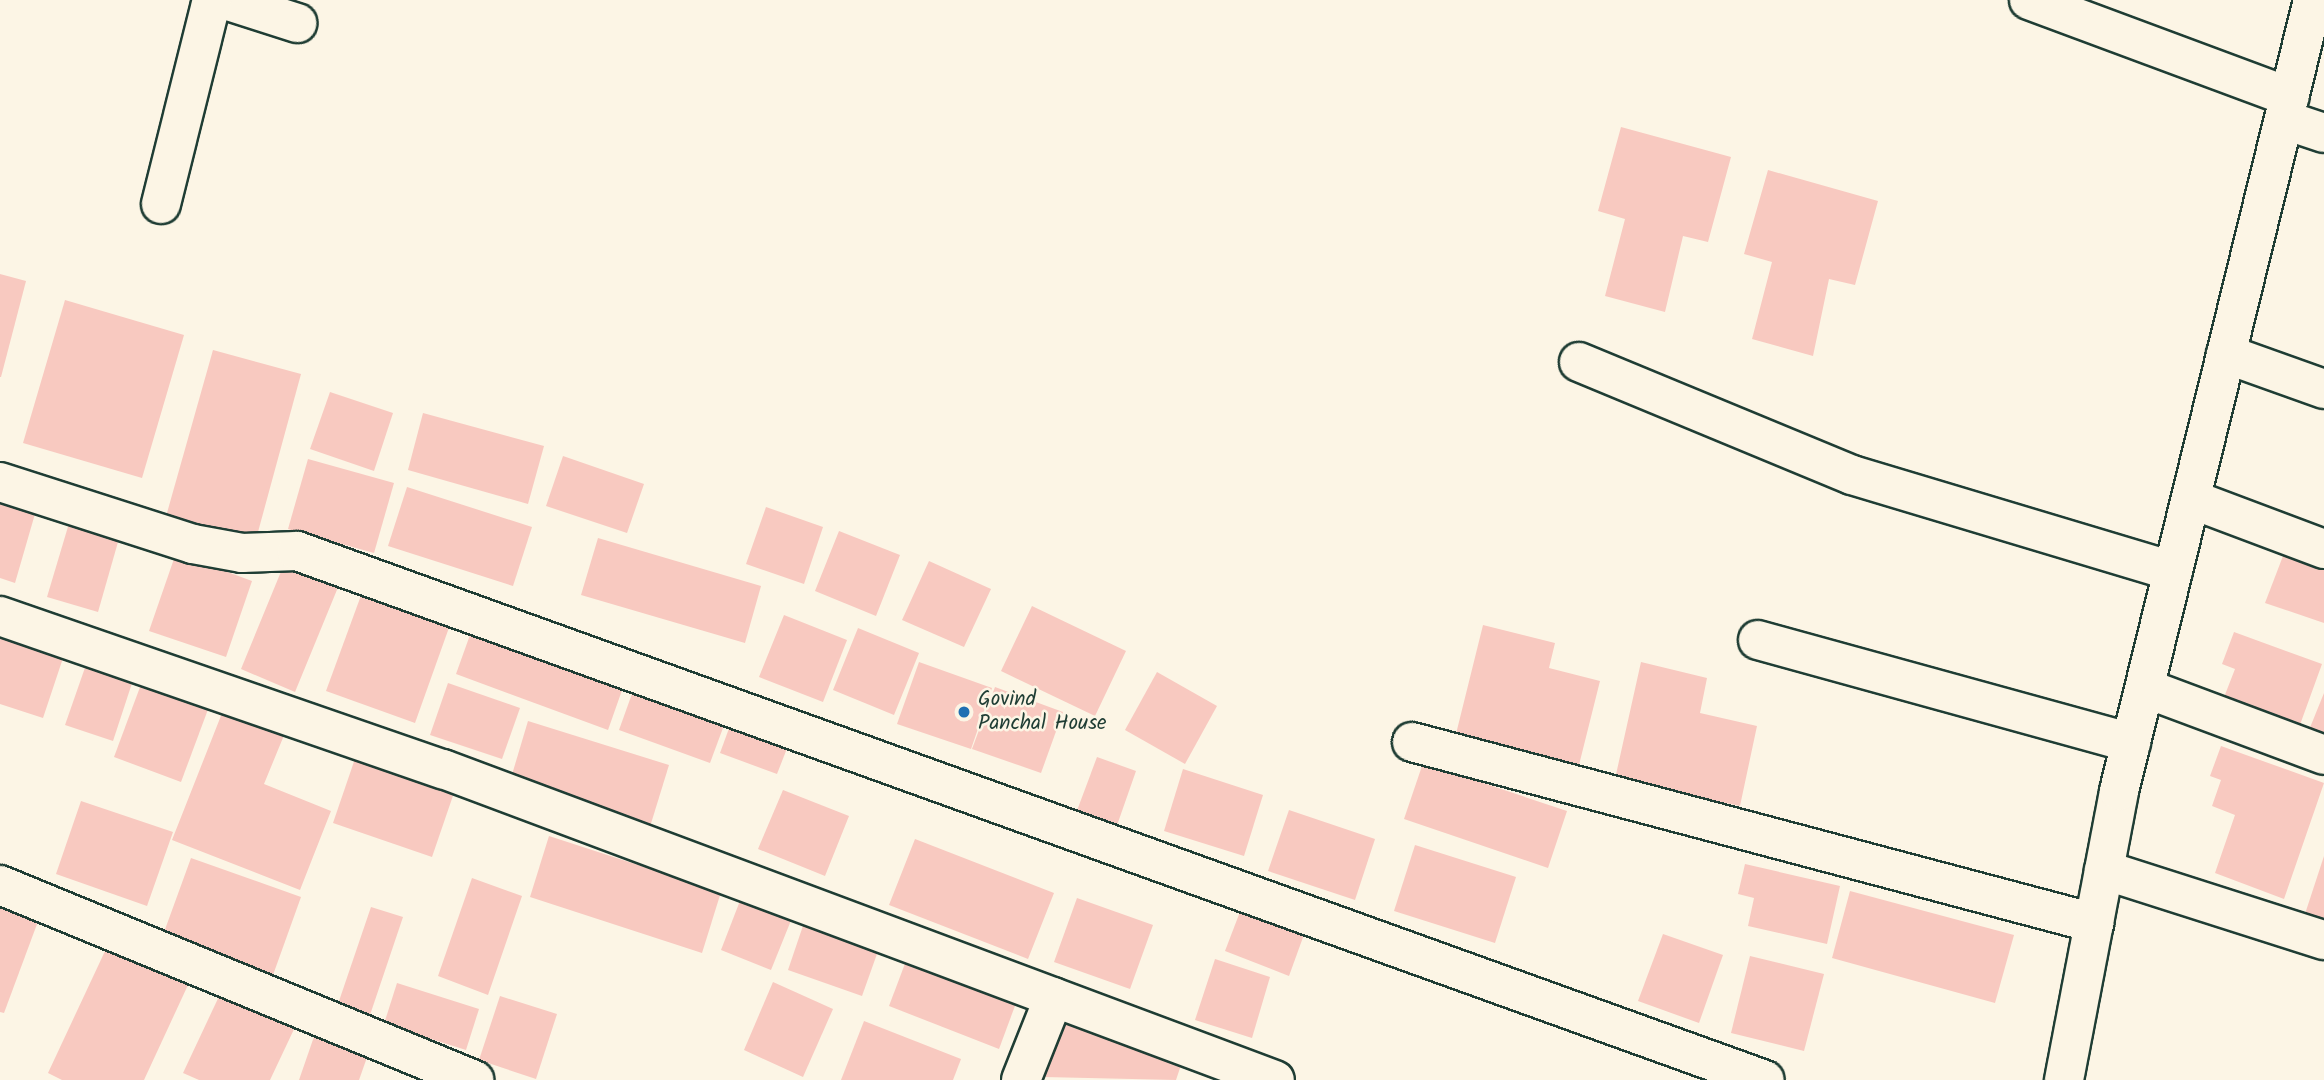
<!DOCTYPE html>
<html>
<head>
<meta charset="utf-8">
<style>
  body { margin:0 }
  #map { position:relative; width:2324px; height:1080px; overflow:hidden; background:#fcf5e5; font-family:Kalam,sans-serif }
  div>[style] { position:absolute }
  .building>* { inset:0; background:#f8c9c0 }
  .roads { filter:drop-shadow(2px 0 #1f3d34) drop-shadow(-2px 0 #1f3d34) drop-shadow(0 2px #1f3d34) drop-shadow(0 -2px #1f3d34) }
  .minor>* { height:38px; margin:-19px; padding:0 19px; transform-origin:19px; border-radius:19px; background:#fcf5e5 }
  .dots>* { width:19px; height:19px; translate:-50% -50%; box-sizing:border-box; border:4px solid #fcf5e5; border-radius:50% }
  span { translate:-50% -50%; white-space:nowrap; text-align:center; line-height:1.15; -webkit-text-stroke:5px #fcf5e5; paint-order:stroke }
  .poi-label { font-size:21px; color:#1f3d34 }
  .left { translate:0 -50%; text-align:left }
</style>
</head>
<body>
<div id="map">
  <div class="building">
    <div style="clip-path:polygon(1621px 127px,1731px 157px,1708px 242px,1683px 236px,1665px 312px,1605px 296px,1625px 219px,1598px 211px)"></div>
    <div style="clip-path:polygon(1768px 170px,1878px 201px,1855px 285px,1829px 279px,1813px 356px,1752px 339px,1772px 262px,1744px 254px)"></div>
    <div style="clip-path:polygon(0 274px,26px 281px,1px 377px,0 377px)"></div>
    <div style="clip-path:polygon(65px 300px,184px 335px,142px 478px,23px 443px)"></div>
    <div style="clip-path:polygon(213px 350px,301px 374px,255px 543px,165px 520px)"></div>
    <div style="clip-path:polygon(330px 392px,393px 413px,374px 471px,310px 449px)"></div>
    <div style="clip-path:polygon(423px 413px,544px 446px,528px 504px,408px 470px)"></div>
    <div style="clip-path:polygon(563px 456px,644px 484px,627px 533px,546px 506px)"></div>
    <div style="clip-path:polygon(308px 459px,394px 483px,374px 553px,288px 529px)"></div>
    <div style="clip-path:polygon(407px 487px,532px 527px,513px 586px,388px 546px)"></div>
    <div style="clip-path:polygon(0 489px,39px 500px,15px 583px,0 578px)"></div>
    <div style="clip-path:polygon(766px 507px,823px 527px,804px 584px,746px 564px)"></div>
    <div style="clip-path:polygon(70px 520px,120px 535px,98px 612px,47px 597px)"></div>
    <div style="clip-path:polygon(839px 531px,900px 555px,876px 616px,815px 591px)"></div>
    <div style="clip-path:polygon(598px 538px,761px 586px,745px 643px,581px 595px)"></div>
    <div style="clip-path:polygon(176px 553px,252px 581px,226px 657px,149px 631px)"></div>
    <div style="clip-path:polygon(2283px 556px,2324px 570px,2324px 623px,2265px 603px)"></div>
    <div style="clip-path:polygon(287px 557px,341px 580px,295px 692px,241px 669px)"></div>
    <div style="clip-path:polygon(929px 561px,991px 589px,964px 647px,902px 620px)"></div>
    <div style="clip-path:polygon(363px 590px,451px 622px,415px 723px,326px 691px)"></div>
    <div style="clip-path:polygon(1032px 606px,1126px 651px,1095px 716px,1001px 671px)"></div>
    <div style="clip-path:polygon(784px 615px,847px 640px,823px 702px,759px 677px)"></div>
    <div style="clip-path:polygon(475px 621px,627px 676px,608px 730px,456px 674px)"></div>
    <div style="clip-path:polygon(0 624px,67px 646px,43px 718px,0 704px)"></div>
    <div style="clip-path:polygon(1483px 625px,1555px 643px,1549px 668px,1600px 681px,1577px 773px,1454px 742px)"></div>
    <div style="clip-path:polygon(858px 628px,919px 653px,894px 715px,833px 690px)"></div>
    <div style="clip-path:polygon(2234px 632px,2322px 664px,2297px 733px,2221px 705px,2235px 669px,2222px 664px)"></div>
    <div style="clip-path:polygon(88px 659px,135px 674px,113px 741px,65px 725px)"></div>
    <div style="clip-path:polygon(919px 662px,992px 688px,971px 749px,897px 724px)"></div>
    <div style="clip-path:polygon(1641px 662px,1707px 678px,1700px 713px,1757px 726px,1740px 806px,1615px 779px)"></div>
    <div style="clip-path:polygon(1157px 672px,1217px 706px,1185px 764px,1125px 730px)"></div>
    <div style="clip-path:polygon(638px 677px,730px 709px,710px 763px,619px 730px)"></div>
    <div style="clip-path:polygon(143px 679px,210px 704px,181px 782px,114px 757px)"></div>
    <div style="clip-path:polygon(448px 683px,520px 708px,502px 759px,430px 735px)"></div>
    <div style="clip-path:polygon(995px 687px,1063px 712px,1041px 773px,972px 749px)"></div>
    <div style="clip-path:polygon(2324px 693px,2324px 742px,2307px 735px)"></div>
    <div style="clip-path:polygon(226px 703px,287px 728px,264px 784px,331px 811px,300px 890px,172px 840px)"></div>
    <div style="clip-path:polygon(735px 712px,793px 733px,777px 774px,720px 753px)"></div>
    <div style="clip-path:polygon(528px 721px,669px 765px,649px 830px,508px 788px)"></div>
    <div style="clip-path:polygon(2221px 746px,2324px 783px,2284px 899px,2215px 873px,2235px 815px,2212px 806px,2221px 780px,2210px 776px)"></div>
    <div style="clip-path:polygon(359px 747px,458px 781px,432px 857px,333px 823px)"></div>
    <div style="clip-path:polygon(1097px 757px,1136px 771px,1115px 831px,1075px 816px)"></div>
    <div style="clip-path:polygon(1423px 763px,1567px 811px,1548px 868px,1404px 819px)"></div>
    <div style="clip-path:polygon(1183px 769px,1263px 795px,1244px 856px,1164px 831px)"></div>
    <div style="clip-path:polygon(783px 790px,849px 816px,825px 876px,758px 849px)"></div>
    <div style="clip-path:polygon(81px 801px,173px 832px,147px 906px,56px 874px)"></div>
    <div style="clip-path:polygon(1289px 810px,1375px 839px,1355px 900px,1268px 871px)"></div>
    <div style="clip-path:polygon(549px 836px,721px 892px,702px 953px,530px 897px)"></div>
    <div style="clip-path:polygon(915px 839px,1054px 893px,1028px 959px,889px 905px)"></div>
    <div style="clip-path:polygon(1415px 845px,1516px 877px,1495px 943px,1394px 911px)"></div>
    <div style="clip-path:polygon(2324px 856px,2324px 923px,2304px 917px)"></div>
    <div style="clip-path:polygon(191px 858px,301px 897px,273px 975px,163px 935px)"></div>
    <div style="clip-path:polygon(1745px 864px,1840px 886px,1827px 944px,1748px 926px,1754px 898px,1738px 894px)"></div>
    <div style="clip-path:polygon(472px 878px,522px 896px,488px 995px,438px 976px)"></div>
    <div style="clip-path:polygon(1850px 891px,2014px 935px,1995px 1003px,1832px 958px)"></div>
    <div style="clip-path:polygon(743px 893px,794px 913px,771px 970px,721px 950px)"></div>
    <div style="clip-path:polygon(1077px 898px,1153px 925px,1130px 989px,1054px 962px)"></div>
    <div style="clip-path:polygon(0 901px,40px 916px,4px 1013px,0 1012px)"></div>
    <div style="clip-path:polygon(1243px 904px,1306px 929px,1289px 976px,1225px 951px)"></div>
    <div style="clip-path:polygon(371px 907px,403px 917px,370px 1015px,338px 1004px)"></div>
    <div style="clip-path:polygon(808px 911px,883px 937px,862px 996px,788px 970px)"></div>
    <div style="clip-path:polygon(113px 934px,194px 972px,144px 1080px,62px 1080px,48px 1073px)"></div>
    <div style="clip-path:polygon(1663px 934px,1723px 955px,1699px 1023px,1638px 1001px)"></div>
    <div style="clip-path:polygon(909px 953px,1019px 995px,999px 1049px,889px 1006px)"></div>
    <div style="clip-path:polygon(1750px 956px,1824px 974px,1804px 1051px,1731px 1033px)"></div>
    <div style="clip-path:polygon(1215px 959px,1270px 977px,1252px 1038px,1195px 1020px)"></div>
    <div style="clip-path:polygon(773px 982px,833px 1009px,803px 1077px,744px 1050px)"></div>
    <div style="clip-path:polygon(397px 983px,479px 1009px,466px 1050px,384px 1024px)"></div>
    <div style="clip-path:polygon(222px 990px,296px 1025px,270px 1080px,199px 1080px,183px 1073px)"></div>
    <div style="clip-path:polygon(500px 996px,557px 1014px,536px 1079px,479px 1060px)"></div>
    <div style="clip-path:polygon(1064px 1018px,1183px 1059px,1176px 1080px,1044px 1077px)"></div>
    <div style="clip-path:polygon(864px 1021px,961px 1059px,953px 1080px,841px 1080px)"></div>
    <div style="clip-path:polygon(317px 1028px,371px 1046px,359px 1080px,299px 1080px)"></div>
  </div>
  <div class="roads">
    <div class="minor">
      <div style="left:225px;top:0;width:76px;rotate:17.7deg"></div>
      <div style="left:2029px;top:0;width:278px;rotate:20.4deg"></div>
      <div style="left:2285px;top:120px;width:41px;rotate:18.4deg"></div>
      <div style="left:161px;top:204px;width:210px;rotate:-76deg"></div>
      <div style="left:2226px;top:354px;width:104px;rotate:19.7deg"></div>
      <div style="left:1579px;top:362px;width:295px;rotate:22.5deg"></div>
      <div style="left:1852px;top:475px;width:335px;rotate:16.7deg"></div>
      <div style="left:0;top:482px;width:203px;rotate:17.8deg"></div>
      <div style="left:193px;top:544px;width:50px;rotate:10.4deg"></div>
      <div style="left:242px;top:553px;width:55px;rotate:-2.1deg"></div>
      <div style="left:297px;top:551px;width:1560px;rotate:19.82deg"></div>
      <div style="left:2191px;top:499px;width:142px;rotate:20.6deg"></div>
      <div style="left:0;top:616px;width:469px;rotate:19.1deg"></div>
      <div style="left:443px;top:769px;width:888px;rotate:20.5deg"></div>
      <div style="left:1758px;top:640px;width:387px;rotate:15.4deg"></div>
      <div style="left:2145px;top:688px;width:191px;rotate:20.5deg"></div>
      <div style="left:1412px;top:742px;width:706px;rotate:14.86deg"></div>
      <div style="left:2104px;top:870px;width:231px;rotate:17.7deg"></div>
      <div style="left:0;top:885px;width:513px;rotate:22.36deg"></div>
      <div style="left:1021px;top:1080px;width:89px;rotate:-68.3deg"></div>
      <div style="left:2064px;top:1080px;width:294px;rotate:-79.2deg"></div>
      <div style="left:2119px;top:791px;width:814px;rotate:-76.22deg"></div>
    </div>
  </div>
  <div class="dots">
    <div style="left:964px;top:712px;background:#1f6fb2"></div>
  </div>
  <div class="poi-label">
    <span class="left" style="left:978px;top:712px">Govind<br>Panchal House</span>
  </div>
</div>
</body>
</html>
